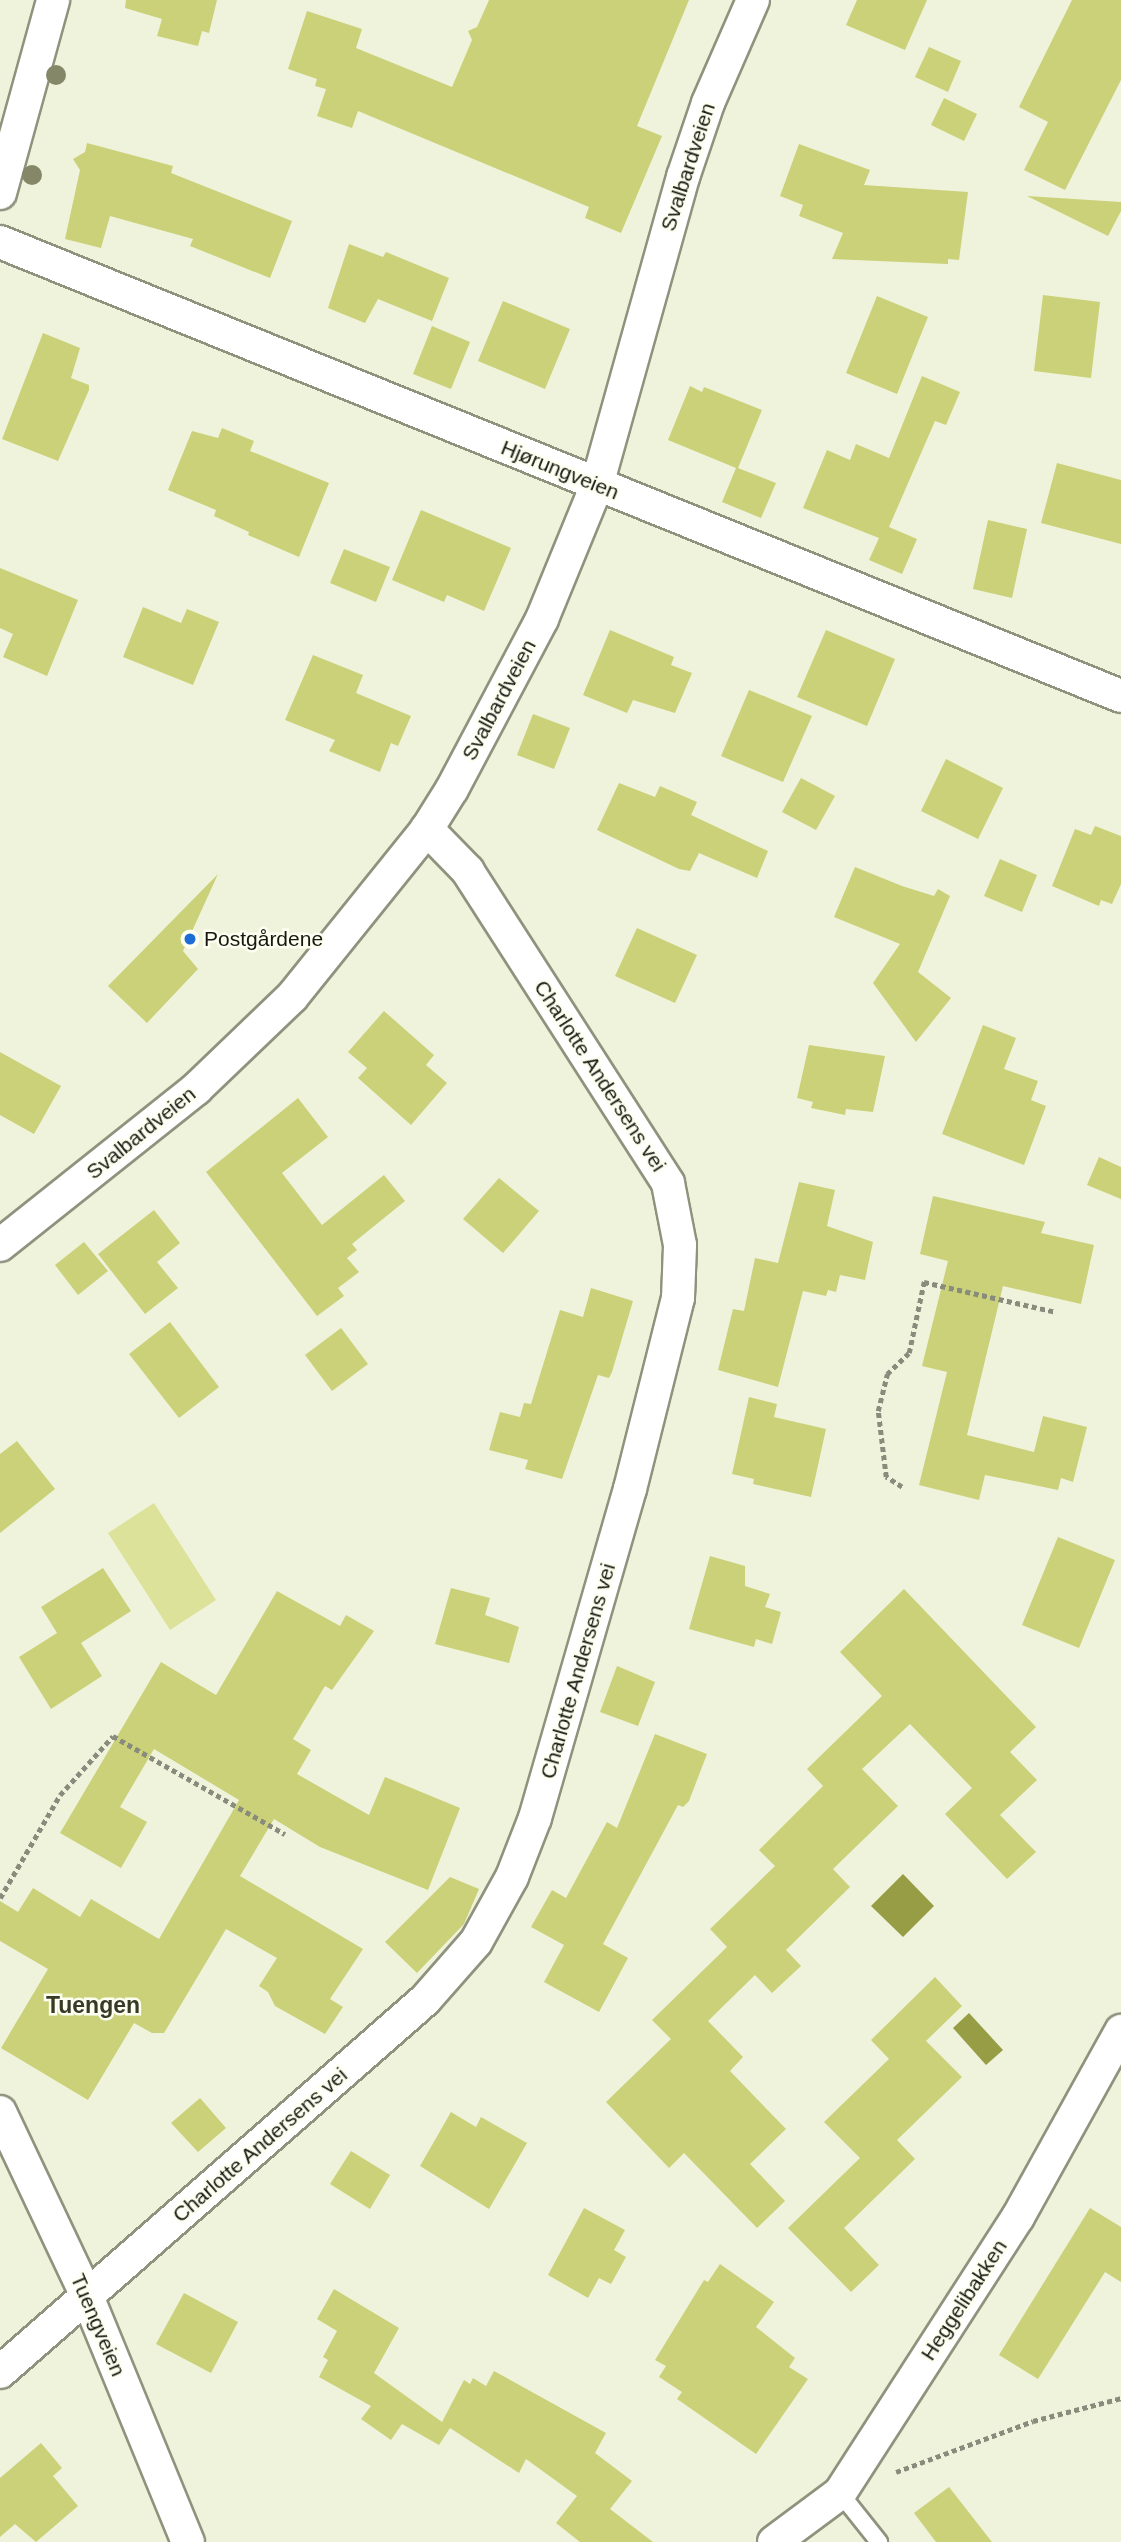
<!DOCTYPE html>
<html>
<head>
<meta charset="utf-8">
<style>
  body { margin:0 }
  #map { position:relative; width:1121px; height:2542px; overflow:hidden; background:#f0f3dc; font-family:Helvetica,sans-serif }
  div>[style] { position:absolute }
  .green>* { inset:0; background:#dce29a }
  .water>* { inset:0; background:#979d44 }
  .building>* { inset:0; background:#cad178 }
  .path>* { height:4.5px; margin-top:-2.25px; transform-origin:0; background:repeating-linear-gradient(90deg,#898c7c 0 5px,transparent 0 8.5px) }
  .roads { filter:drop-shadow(2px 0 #8f927d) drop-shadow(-2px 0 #8f927d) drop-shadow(0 2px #8f927d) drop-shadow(0 -2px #8f927d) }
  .service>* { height:16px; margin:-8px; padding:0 8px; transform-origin:8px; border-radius:8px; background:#fff }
  .minor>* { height:32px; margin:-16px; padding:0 16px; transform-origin:16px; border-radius:16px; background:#fff }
  .trees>* { width:20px; height:20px; margin:-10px; border-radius:50%; background:#858868 }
  .dots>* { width:19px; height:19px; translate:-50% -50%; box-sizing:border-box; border:4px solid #fdfff1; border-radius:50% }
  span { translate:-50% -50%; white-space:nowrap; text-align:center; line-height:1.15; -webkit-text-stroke:5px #fdfff1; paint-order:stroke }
  .street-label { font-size:21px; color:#171810 }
  .poi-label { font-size:21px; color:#171810 }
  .left { translate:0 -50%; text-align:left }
  .neighbourhood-label { font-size:23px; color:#383927; font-weight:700 }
</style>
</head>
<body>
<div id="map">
  <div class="green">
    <div style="clip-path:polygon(154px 1503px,216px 1600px,170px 1630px,108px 1533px)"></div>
  </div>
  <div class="water">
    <div style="clip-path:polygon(903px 1874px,934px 1906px,903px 1937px,871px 1906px)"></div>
    <div style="clip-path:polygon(969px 2013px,1003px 2050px,986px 2065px,953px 2028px)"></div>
  </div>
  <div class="building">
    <div style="clip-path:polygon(126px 0,217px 0,209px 33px,202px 31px,198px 46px,157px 36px,162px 19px,125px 8px)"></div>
    <div style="clip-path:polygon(489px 0,689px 0,637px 126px,662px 136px,621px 233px,585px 218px,589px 207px,358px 111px,352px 128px,317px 116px,326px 89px,315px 86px,317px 79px,288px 69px,307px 11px,362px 29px,356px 48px,452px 87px,472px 40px,468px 31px,477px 27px)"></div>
    <div style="clip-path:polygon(857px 0,927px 0,905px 50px,846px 25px)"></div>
    <div style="clip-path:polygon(1072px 0,1121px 0,1121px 80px,1065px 190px,1024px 170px,1048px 122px,1019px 107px)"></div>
    <div style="clip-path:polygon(929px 47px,961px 61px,948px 92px,915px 77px)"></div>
    <div style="clip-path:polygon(944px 98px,977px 114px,964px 141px,931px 125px)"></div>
    <div style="clip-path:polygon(87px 143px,173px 166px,171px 173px,292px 221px,270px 278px,190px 246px,193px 239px,110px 216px,101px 248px,65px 239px,80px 170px,73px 159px,85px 152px)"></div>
    <div style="clip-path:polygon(799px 144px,870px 170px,864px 185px,968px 192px,959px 260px,948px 259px,948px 264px,832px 259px,843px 233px,799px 216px,803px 205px,780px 196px)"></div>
    <div style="clip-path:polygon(1027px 196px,1121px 202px,1121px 211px,1108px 236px)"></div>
    <div style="clip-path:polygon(349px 244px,383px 257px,386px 252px,449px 278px,432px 321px,378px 299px,365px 323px,328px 308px)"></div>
    <div style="clip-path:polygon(1043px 295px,1100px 302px,1091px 378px,1034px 371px)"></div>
    <div style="clip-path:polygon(877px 296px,928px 317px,897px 394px,846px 373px)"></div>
    <div style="clip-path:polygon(503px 301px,570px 329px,545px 389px,478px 361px)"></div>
    <div style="clip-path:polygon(432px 326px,470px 342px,451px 389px,413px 374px)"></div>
    <div style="clip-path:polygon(43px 333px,80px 348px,71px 378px,89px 385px,89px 390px,58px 461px,2px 439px)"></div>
    <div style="clip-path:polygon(922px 376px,960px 392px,946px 425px,935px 421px,889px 527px,917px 539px,902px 574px,869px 560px,879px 538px,803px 508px,827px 450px,850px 460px,856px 444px,889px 458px)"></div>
    <div style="clip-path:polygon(690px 386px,702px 392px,704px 387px,762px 410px,738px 468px,776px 483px,761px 518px,722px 502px,736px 468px,668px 440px)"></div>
    <div style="clip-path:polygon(222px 428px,254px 441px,250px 451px,329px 483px,299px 557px,248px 535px,249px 532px,214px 516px,216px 510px,168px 490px,192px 431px,218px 438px)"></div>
    <div style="clip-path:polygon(1057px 463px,1121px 480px,1121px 544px,1041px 523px)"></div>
    <div style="clip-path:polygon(421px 510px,511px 548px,484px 611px,447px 595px,444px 602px,392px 580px)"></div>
    <div style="clip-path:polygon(988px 520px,1027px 529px,1012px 598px,973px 589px)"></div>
    <div style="clip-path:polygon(344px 549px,390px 567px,376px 602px,330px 583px)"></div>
    <div style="clip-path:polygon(0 568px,78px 600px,47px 676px,3px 657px,13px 634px,0 628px)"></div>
    <div style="clip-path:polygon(143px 607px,181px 623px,187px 609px,219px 622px,193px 685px,123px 657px)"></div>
    <div style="clip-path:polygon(610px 630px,674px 657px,671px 665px,692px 673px,675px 713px,633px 700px,627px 713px,583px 695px)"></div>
    <div style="clip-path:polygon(826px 630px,895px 659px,867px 726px,797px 697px)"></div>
    <div style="clip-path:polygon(313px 655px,363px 675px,356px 693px,411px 716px,398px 746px,391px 743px,380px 772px,329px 751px,335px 740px,285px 720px)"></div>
    <div style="clip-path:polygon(749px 690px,812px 716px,783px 782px,721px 756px)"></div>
    <div style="clip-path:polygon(533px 714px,570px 728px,554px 769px,517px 755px)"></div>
    <div style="clip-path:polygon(946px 759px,1003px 788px,978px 839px,921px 811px)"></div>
    <div style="clip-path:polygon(801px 778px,835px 796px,816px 830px,782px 812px)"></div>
    <div style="clip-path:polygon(619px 783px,655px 797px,660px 786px,697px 802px,691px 815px,768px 851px,757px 878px,699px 853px,690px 871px,679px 869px,597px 830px)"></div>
    <div style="clip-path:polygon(1095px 826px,1121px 836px,1121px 884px,1112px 904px,1101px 900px,1099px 906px,1052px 886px,1075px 829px,1091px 835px)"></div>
    <div style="clip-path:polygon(1000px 859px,1037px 875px,1022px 912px,984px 896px)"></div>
    <div style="clip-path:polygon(855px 867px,902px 886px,934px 896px,938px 889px,950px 896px,918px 972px,951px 998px,916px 1042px,873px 983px,900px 944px,834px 917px)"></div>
    <div style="clip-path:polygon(218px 874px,183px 951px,198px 969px,147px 1023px,108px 986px)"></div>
    <div style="clip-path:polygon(637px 928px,697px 955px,675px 1003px,615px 976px)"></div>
    <div style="clip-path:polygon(384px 1011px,434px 1055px,426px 1065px,447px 1083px,411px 1125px,358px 1078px,367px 1068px,348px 1052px)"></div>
    <div style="clip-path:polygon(983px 1025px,1016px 1038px,1004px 1069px,1038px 1081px,1031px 1100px,1046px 1106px,1024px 1165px,942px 1134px)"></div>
    <div style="clip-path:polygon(809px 1045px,885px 1056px,873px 1112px,846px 1109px,845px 1115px,811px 1108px,813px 1102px,797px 1098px)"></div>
    <div style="clip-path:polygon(0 1052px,61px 1086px,34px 1134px,0 1115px)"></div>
    <div style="clip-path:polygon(298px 1098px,328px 1137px,282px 1173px,322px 1225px,384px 1175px,405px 1201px,352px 1244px,357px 1250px,347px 1258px,359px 1272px,338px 1288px,344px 1296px,317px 1316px,206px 1172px)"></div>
    <div style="clip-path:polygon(1099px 1157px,1121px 1167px,1121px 1199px,1087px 1185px)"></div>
    <div style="clip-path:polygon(499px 1178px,539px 1211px,503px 1253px,463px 1219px)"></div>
    <div style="clip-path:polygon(799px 1182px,835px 1190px,827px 1226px,873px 1242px,865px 1280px,840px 1275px,836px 1292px,828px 1290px,826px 1296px,803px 1291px,778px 1387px,718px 1370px,733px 1309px,744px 1311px,755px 1258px,778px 1263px)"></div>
    <div style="clip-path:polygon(933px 1196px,1045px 1222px,1041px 1233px,1094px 1245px,1081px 1304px,1003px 1286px,967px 1435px,1034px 1452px,1043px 1416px,1087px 1427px,1073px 1482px,1061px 1478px,1058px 1490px,985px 1475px,979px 1500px,919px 1485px,947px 1372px,922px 1366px,948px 1261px,920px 1254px)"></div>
    <div style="clip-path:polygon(154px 1210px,180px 1243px,157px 1262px,178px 1288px,145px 1314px,98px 1254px)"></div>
    <div style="clip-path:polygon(84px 1242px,108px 1271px,78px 1295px,55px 1265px)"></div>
    <div style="clip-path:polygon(591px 1288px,633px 1301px,612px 1372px,609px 1378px,598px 1375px,562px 1479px,525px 1469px,528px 1460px,489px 1450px,500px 1412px,520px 1417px,524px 1403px,531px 1404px,560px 1310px,583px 1317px)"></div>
    <div style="clip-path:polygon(170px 1322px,219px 1387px,179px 1418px,129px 1354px)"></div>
    <div style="clip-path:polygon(341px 1328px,368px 1364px,332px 1391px,305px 1355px)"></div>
    <div style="clip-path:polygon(749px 1397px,777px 1404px,774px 1417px,826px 1429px,811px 1497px,753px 1484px,754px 1479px,732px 1474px)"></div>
    <div style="clip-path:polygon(17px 1441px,55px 1489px,0 1533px,0 1454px)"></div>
    <div style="clip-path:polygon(1058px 1537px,1115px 1560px,1079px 1648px,1022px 1625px)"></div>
    <div style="clip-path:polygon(710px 1556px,745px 1566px,745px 1586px,770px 1594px,765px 1607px,781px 1612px,772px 1644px,756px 1639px,754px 1647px,689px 1629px)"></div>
    <div style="clip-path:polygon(103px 1568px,131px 1611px,81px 1643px,102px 1676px,51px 1709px,19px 1657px,57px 1633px,41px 1607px)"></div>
    <div style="clip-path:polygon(451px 1588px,490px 1598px,485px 1615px,519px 1627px,509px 1663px,435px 1644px)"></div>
    <div style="clip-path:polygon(904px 1589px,1036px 1727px,1010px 1752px,1037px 1780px,1000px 1815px,1036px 1852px,1007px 1879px,945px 1814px,972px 1788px,910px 1724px,862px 1769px,898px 1806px,833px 1869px,850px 1887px,786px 1950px,801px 1966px,772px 1993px,755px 1975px,708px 2021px,743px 2057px,730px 2071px,786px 2129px,750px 2164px,785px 2201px,757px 2228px,684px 2153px,669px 2168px,606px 2102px,671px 2039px,652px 2020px,727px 1947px,710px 1929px,775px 1866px,759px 1850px,823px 1786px,807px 1769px,882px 1696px,840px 1652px)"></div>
    <div style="clip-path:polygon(277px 1591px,340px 1626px,346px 1615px,374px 1631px,332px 1690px,325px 1686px,293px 1739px,311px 1750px,297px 1774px,369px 1815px,385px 1777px,460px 1808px,428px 1890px,320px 1847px,274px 1819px,240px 1876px,363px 1949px,330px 1999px,343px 2007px,325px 2034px,275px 2006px,268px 1992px,259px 1986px,277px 1958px,226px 1929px,164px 2033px,152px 2033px,134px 2023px,88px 2100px,1px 2048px,48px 1969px,0 1941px,0 1901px,18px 1912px,33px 1888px,80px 1917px,91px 1899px,159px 1939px,239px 1800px,154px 1749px,120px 1807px,147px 1822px,121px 1868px,60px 1833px,161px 1662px,216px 1695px)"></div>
    <div style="clip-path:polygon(617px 1666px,655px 1682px,638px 1726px,600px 1712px)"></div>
    <div style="clip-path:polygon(655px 1734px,707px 1754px,689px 1801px,683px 1807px,678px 1805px,603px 1944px,628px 1958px,599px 2012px,544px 1982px,564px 1945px,531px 1927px,552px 1890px,566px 1898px,607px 1822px,617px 1828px)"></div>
    <div style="clip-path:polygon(450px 1877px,479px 1889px,464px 1924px,417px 1973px,385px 1942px)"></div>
    <div style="clip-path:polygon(935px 1977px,962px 2006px,926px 2041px,962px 2077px,897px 2140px,915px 2159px,844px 2228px,879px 2265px,851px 2292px,788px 2228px,860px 2158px,824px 2122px,889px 2059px,871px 2040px)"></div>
    <div style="clip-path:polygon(200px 2098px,226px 2128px,198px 2152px,171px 2123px)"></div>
    <div style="clip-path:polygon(451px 2112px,476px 2127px,481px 2117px,527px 2143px,489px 2209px,420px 2166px)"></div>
    <div style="clip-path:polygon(351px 2151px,390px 2175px,370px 2209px,330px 2184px)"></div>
    <div style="clip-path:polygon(584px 2208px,625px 2230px,614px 2250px,626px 2257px,611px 2284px,599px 2278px,588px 2298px,548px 2275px)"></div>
    <div style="clip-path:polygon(1090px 2208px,1121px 2227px,1121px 2282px,1105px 2272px,1038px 2379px,999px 2355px)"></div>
    <div style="clip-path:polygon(720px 2264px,774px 2302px,756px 2327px,795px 2358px,789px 2367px,808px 2379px,756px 2454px,677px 2399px,682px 2392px,659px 2377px,666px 2366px,655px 2360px,704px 2280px,708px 2282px)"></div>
    <div style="clip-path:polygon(334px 2289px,399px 2328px,374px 2373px,442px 2422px,464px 2380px,470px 2384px,473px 2378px,486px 2386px,494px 2371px,606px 2433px,595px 2453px,632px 2481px,610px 2509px,653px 2542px,580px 2542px,556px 2523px,577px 2496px,526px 2459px,519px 2473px,450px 2428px,439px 2445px,402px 2424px,391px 2440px,361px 2419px,371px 2406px,319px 2377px,328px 2360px,323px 2357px,337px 2331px,317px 2319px)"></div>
    <div style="clip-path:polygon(184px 2293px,238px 2322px,211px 2373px,156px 2344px)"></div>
    <div style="clip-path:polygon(41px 2443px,62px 2468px,53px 2476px,78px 2506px,36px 2542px,15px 2524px,0 2537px,0 2478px)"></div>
    <div style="clip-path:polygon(949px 2487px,992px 2542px,936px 2542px,914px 2513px)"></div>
  </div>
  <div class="path">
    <div style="left:902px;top:1487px;width:19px;rotate:-148deg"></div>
    <div style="left:886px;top:1477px;width:66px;rotate:-96.9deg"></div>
    <div style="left:878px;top:1411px;width:38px;rotate:-76deg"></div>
    <div style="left:887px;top:1374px;width:30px;rotate:-44deg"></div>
    <div style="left:909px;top:1353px;width:73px;rotate:-78.1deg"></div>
    <div style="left:924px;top:1282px;width:135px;rotate:12.8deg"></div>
    <div style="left:0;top:1898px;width:119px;rotate:-59.8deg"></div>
    <div style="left:60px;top:1795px;width:79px;rotate:-48.1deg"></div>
    <div style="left:113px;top:1736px;width:198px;rotate:29.7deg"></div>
    <div style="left:896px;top:2472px;width:146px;rotate:-20.4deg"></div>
    <div style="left:1033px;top:2421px;width:91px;rotate:-14.6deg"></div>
  </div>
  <div class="roads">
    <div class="service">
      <div style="left:840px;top:2493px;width:63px;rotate:51.5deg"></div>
    </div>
    <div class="minor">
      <div style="left:0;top:193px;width:200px;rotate:-74.6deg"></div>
      <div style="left:0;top:242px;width:1209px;rotate:22.05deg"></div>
      <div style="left:0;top:1245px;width:251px;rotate:-38.5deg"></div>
      <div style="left:196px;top:1089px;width:133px;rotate:-43.8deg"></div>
      <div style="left:292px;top:997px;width:216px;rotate:-51.2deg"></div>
      <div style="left:427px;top:829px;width:47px;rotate:-58deg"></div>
      <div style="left:452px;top:789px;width:192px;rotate:-62.1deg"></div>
      <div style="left:542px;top:619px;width:145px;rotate:-67.7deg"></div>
      <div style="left:597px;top:485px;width:320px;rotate:-74.4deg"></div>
      <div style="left:683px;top:177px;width:78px;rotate:-71.3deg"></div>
      <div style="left:708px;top:103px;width:112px;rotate:-66.4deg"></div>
      <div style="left:0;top:2112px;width:204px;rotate:64.7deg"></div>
      <div style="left:87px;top:2296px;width:266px;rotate:67.7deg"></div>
      <div style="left:0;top:2372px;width:565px;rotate:-41.2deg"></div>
      <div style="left:425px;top:2000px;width:77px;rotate:-48.7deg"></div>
      <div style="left:476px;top:1942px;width:74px;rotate:-61deg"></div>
      <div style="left:512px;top:1877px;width:63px;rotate:-68.7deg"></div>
      <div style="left:535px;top:1818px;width:342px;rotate:-73.9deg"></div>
      <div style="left:630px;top:1489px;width:197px;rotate:-75.9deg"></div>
      <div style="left:678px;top:1298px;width:53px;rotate:-87.8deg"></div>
      <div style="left:680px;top:1245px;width:63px;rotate:-101deg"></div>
      <div style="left:668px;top:1183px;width:371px;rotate:-122.7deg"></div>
      <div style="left:468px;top:871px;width:59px;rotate:-134.3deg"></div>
      <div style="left:774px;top:2542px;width:82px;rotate:-36.6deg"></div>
      <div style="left:840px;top:2493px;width:328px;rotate:-57.2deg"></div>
      <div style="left:1018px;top:2217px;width:213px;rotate:-61deg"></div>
    </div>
  </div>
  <div class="trees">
    <div style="left:56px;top:75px"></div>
    <div style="left:32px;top:175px"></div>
  </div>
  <div class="dots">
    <div style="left:190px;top:939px;background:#1d6cd6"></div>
  </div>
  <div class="street-label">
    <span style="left:688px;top:167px;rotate:-72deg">Svalbardveien</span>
    <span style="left:560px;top:470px;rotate:22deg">Hjørungveien</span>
    <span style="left:499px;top:700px;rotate:-62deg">Svalbardveien</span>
    <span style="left:600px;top:1076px;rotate:57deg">Charlotte Andersens vei</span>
    <span style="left:141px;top:1133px;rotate:-39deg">Svalbardveien</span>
    <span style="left:578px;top:1671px;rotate:-74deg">Charlotte Andersens vei</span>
    <span style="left:260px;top:2145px;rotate:-41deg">Charlotte Andersens vei</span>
    <span style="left:964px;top:2300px;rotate:-57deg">Heggelibakken</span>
    <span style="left:98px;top:2325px;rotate:67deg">Tuengveien</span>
  </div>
  <div class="poi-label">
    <span class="left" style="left:204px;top:939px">Postgårdene</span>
  </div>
  <div class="neighbourhood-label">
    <span style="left:93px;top:2005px">Tuengen</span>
  </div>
</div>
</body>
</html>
